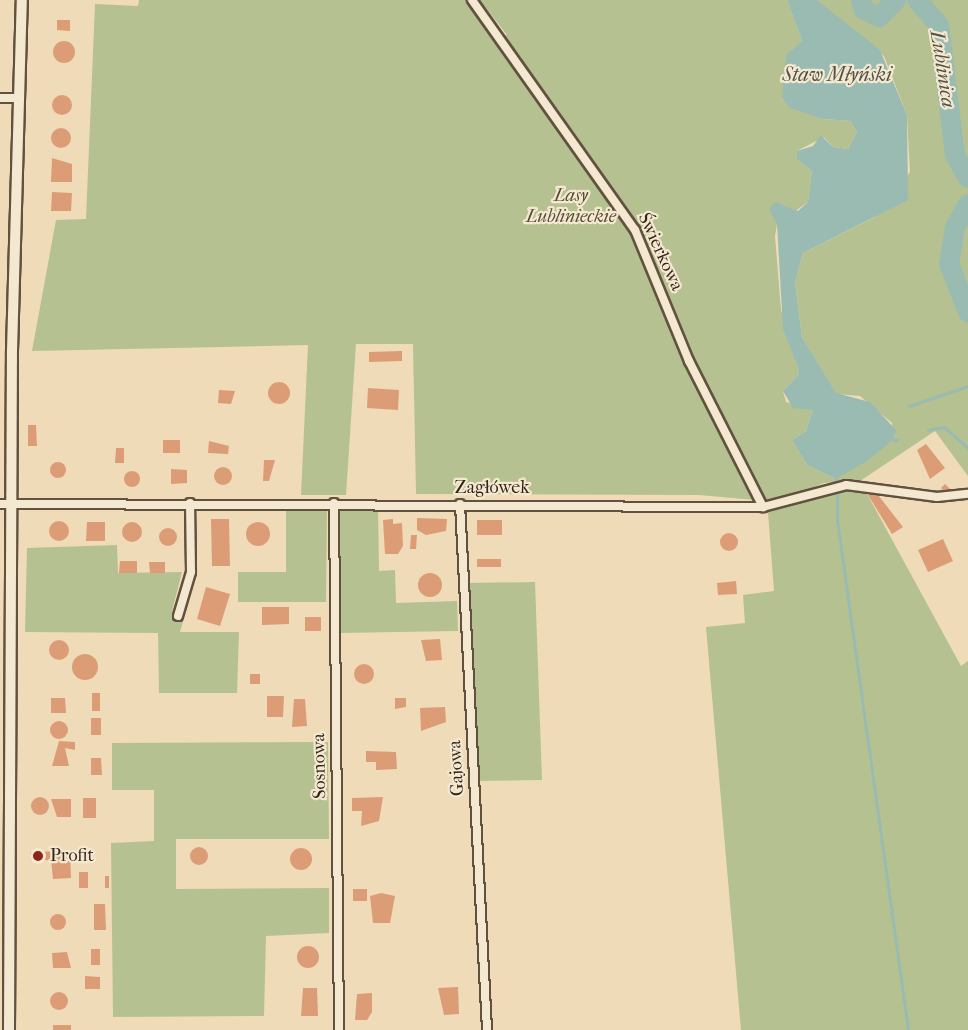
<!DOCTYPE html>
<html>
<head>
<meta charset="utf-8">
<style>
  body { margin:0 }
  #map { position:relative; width:968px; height:1030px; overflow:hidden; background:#efdbb7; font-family:"IM FELL French Canon",serif }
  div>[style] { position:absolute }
  .green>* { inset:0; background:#b5c191 }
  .water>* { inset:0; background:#9abbb2 }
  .stream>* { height:3px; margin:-1.5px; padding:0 1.5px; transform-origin:1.5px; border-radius:1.5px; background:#9abbb2 }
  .river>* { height:20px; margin:-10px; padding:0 10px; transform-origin:10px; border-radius:10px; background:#9abbb2 }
  .building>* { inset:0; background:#dc9d76 }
  .round { border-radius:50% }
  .roads { filter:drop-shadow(2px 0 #615240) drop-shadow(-2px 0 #615240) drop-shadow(0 2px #615240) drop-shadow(0 -2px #615240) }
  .minor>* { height:8px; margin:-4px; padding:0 4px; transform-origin:4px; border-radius:4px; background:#f5e8d0 }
  .tertiary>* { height:10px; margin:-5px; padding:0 5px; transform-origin:5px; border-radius:5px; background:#f5e8d0 }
  .dots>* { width:16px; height:16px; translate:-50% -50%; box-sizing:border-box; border:3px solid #f5e8d0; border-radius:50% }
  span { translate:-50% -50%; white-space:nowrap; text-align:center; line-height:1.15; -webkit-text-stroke:4.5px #f5e8d0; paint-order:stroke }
  .park-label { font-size:18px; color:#534c36; font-style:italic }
  .street-label { font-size:18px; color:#322518 }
  .poi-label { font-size:18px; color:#322518 }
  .left { translate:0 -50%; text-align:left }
  .water-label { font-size:20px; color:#515246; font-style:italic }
</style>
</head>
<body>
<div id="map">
  <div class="green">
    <div style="clip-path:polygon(139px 0,466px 0,494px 36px,507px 35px,480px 0,787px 0,802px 41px,790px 52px,782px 99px,823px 119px,850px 121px,857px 132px,848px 149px,833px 147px,824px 137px,797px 151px,797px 160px,812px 171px,808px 202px,777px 224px,775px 236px,781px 310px,798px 367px,799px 374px,783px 391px,786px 402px,813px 410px,806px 431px,792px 440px,807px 465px,836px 479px,893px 440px,892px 423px,860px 396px,836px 394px,802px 337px,795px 283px,803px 253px,875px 217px,910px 172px,907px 115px,884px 56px,817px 0,968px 0,968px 476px,935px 431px,860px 481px,961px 666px,968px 661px,968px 1030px,741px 1030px,706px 627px,745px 623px,743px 595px,774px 591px,768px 512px,858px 481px,824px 483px,777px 502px,699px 495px,416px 494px,413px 344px,356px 344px,346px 495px,301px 495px,308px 345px,32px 351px,56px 220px,86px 219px,95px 4px,138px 6px)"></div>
    <div style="clip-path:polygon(320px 506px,327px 511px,326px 602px,238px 602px,238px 572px,286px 572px,286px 507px)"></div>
    <div style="clip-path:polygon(342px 506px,378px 506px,379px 571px,395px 570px,396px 603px,457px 601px,458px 631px,338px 633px,337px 511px)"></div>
    <div style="clip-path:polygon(117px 545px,118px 573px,182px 572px,172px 611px,174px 618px,184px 618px,180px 632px,239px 632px,237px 693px,159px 693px,158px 633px,25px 632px,27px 548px)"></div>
    <div style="clip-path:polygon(535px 582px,542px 780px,477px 781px,468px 583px)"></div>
    <div style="clip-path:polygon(328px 742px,329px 839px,176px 839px,176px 889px,329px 888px,329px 933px,266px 936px,264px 1016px,113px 1017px,111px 843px,154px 841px,154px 790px,112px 790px,112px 743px)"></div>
  </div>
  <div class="water">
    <div style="clip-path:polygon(787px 0,817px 0,880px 50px,907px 115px,908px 200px,803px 253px,795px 283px,802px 337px,836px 393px,870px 402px,896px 430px,893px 440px,867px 461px,836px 479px,807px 465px,792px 440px,806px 431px,813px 410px,793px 408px,783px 391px,799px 374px,798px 367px,783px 329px,777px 224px,769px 209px,776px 202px,798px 211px,808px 202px,812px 171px,797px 160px,797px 151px,813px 146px,821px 135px,833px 147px,848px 149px,857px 132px,850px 121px,823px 119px,790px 108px,782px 98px,786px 55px,802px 41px)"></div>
  </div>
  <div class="stream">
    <div style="left:909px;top:406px;width:62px;rotate:-18.7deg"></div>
    <div style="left:928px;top:430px;width:16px;rotate:-11deg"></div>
    <div style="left:944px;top:427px;width:32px;rotate:41deg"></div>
    <div style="left:893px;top:440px;width:4px"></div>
    <div style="left:836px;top:479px;width:3px;rotate:90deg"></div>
    <div style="left:837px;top:489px;width:31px;rotate:90deg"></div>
    <div style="left:837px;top:520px;width:515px;rotate:82.07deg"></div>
  </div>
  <div class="river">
    <div style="left:861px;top:0;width:10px;rotate:73deg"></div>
    <div style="left:864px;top:10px;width:17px;rotate:25deg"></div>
    <div style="left:879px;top:17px;width:24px;rotate:-45deg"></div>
    <div style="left:917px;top:0;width:33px;rotate:49deg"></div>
    <div style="left:939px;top:25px;width:131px;rotate:83deg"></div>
    <div style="left:955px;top:155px;width:26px;rotate:61deg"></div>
    <div style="left:968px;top:204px;width:26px;rotate:119deg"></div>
    <div style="left:955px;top:227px;width:37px;rotate:99deg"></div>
    <div style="left:949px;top:264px;width:52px;rotate:68.4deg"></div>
  </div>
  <div class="building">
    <div style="clip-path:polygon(57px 20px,70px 20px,70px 31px,57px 30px)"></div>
    <div class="round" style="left:53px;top:41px;width:22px;height:22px"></div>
    <div class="round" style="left:52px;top:95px;width:20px;height:20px"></div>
    <div class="round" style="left:51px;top:128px;width:20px;height:20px"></div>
    <div style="clip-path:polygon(52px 158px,72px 164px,72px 182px,51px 182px)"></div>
    <div style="clip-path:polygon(52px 192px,72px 193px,71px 211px,51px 211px)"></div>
    <div style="clip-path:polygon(402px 351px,402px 361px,369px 362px,369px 352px)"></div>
    <div class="round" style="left:268px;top:382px;width:22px;height:22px"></div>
    <div style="clip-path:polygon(368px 388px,399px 390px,398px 410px,367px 408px)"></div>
    <div style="clip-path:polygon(219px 390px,235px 391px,231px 404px,218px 403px)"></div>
    <div style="clip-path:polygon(28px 425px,36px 425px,37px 446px,28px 446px)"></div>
    <div style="clip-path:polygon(163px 440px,180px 440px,180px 453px,163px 453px)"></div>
    <div style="clip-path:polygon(209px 441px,229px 446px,228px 454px,208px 453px)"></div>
    <div style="clip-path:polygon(926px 444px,945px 468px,930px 479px,917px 450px)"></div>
    <div style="clip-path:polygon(116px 448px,124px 448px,124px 463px,115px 463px)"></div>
    <div style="clip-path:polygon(264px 460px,275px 460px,269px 481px,263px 481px)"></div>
    <div class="round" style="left:50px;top:462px;width:16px;height:16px"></div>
    <div class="round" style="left:214px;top:467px;width:18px;height:18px"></div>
    <div style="clip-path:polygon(171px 469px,187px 470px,187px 483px,171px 484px)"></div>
    <div class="round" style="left:124px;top:471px;width:16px;height:16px"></div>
    <div style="clip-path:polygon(945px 484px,951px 490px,946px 494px,941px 488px)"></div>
    <div style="clip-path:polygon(875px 491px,903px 527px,892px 534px,868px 495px)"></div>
    <div style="clip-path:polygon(417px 518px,447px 519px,446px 531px,426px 535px,417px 530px)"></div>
    <div style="clip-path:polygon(211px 519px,229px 519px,230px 566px,212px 566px)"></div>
    <div style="clip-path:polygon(393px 519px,393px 524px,402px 523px,403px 546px,398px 554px,385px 554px,383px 520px)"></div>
    <div style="clip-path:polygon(477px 520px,502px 520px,502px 535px,477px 535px)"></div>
    <div class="round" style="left:49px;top:521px;width:20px;height:20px"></div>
    <div style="clip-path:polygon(87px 522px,105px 522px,105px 541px,86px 541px)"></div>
    <div class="round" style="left:246px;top:522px;width:24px;height:24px"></div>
    <div class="round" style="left:122px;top:522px;width:20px;height:20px"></div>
    <div class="round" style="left:159px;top:528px;width:18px;height:18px"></div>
    <div class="round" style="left:720px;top:533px;width:18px;height:18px"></div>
    <div style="clip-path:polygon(411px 535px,417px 535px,416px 549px,410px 549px)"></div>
    <div style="clip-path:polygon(943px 539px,953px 561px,928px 572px,918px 550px)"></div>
    <div style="clip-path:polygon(477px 559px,501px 559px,501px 567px,477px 567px)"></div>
    <div style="clip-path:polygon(120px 561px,137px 561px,137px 573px,119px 573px)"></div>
    <div style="clip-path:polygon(149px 562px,165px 562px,165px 573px,150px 573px)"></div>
    <div class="round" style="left:418px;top:573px;width:24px;height:24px"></div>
    <div style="clip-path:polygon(736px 581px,737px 594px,718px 595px,717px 583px)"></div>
    <div style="clip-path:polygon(206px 587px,230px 594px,220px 626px,197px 619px)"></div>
    <div style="clip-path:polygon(262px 607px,289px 607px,289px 624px,262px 625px)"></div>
    <div style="clip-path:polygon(305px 617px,321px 617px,321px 631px,305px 631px)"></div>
    <div style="clip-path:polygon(440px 639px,442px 660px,426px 661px,421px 640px)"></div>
    <div class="round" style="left:49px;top:640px;width:20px;height:20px"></div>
    <div class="round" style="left:72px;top:654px;width:26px;height:26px"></div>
    <div class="round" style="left:354px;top:664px;width:20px;height:20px"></div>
    <div style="clip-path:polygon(250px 674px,260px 674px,260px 684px,250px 684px)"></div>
    <div style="clip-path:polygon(92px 693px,100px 693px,100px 711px,92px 711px)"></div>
    <div style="clip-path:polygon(267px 696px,284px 696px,283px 717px,267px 717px)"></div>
    <div style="clip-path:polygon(51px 698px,65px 698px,66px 713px,51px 713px)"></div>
    <div style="clip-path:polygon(395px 698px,406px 698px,406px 707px,395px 709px)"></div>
    <div style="clip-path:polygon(294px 699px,305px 699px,307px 726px,292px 727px)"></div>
    <div style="clip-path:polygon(445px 707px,446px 722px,421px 731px,420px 708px)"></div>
    <div style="clip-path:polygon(91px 718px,101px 718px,101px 735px,91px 735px)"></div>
    <div class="round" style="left:50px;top:721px;width:18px;height:18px"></div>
    <div style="clip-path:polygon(59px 741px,75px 742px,75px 750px,65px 748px,69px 766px,52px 766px)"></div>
    <div style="clip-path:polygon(366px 751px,396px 752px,397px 769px,376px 770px,376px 762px,366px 762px)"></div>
    <div style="clip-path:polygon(91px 758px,101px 758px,102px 775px,91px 775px)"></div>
    <div class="round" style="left:31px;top:797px;width:18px;height:18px"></div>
    <div style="clip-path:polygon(383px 797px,379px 821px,361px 826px,362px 811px,352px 811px,352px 798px)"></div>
    <div style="clip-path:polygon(83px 798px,96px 798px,96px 818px,83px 818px)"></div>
    <div style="clip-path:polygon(51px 799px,71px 799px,71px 817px,57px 817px)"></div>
    <div class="round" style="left:190px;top:847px;width:18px;height:18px"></div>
    <div class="round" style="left:290px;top:848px;width:22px;height:22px"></div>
    <div style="clip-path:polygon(70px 851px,71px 878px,53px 879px,51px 860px,31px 861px,30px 852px)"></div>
    <div style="clip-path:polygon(79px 872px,88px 872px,88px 888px,79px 888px)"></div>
    <div style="clip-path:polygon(105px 876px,109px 876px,109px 888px,105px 888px)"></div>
    <div style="clip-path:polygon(353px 889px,367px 889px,367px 901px,353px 901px)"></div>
    <div style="clip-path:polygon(381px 893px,395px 896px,390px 923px,373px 923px,370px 896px)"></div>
    <div style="clip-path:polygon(94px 904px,105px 904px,106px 930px,94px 930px)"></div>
    <div class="round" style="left:50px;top:914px;width:16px;height:16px"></div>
    <div class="round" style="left:297px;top:946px;width:22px;height:22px"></div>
    <div style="clip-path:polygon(91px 949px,100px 949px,100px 965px,91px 965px)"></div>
    <div style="clip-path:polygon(67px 952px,71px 968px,53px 968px,52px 953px)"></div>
    <div style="clip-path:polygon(85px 976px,100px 977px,100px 989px,85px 989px)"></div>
    <div style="clip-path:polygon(458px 987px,459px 1014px,444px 1015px,438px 988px)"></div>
    <div style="clip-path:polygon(303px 988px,317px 988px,318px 1016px,301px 1016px)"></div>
    <div class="round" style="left:50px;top:992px;width:18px;height:18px"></div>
    <div style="clip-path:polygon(372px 993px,372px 1012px,367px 1020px,355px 1020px,357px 994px)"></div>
    <div style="clip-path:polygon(53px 1025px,71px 1025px,71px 1030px,53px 1030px)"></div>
  </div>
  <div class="roads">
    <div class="minor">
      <div style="left:472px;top:0;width:282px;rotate:54.7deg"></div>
      <div style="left:635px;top:230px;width:142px;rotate:67.6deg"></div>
      <div style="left:689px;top:361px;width:164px;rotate:63.1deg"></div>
      <div style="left:0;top:98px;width:20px"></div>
      <div style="left:334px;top:503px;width:527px;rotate:89.46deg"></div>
      <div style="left:0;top:504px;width:763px;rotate:0.23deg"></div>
      <div style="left:763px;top:507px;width:86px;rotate:-14.8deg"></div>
      <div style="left:846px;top:485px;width:92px;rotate:7.5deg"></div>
      <div style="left:937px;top:497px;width:31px;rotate:-6deg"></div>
      <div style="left:460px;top:504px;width:527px;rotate:87.06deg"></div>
      <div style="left:178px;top:616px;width:46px;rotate:-73.5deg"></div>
      <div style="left:191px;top:572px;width:69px;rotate:-90.8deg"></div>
    </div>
    <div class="tertiary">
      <div style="left:9px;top:1030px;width:679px;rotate:-89.75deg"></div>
      <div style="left:12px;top:351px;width:351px;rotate:-88.4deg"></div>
    </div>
  </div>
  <div class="dots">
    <div style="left:38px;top:856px;background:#8f2418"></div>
  </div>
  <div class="park-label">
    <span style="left:571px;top:207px">Lasy<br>Lublinieckie</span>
  </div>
  <div class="street-label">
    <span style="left:660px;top:252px;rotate:65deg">Świerkowa</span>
    <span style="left:492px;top:488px">Zagłówek</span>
    <span style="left:320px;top:766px;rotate:-91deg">Sosnowa</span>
    <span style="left:457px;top:768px;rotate:-93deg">Gajowa</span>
  </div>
  <div class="poi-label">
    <span class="left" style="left:50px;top:856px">Profit</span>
  </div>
  <div class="water-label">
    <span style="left:943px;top:69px;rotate:81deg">Lublinica</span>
    <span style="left:837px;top:74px">Staw Młyński</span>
  </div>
</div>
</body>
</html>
